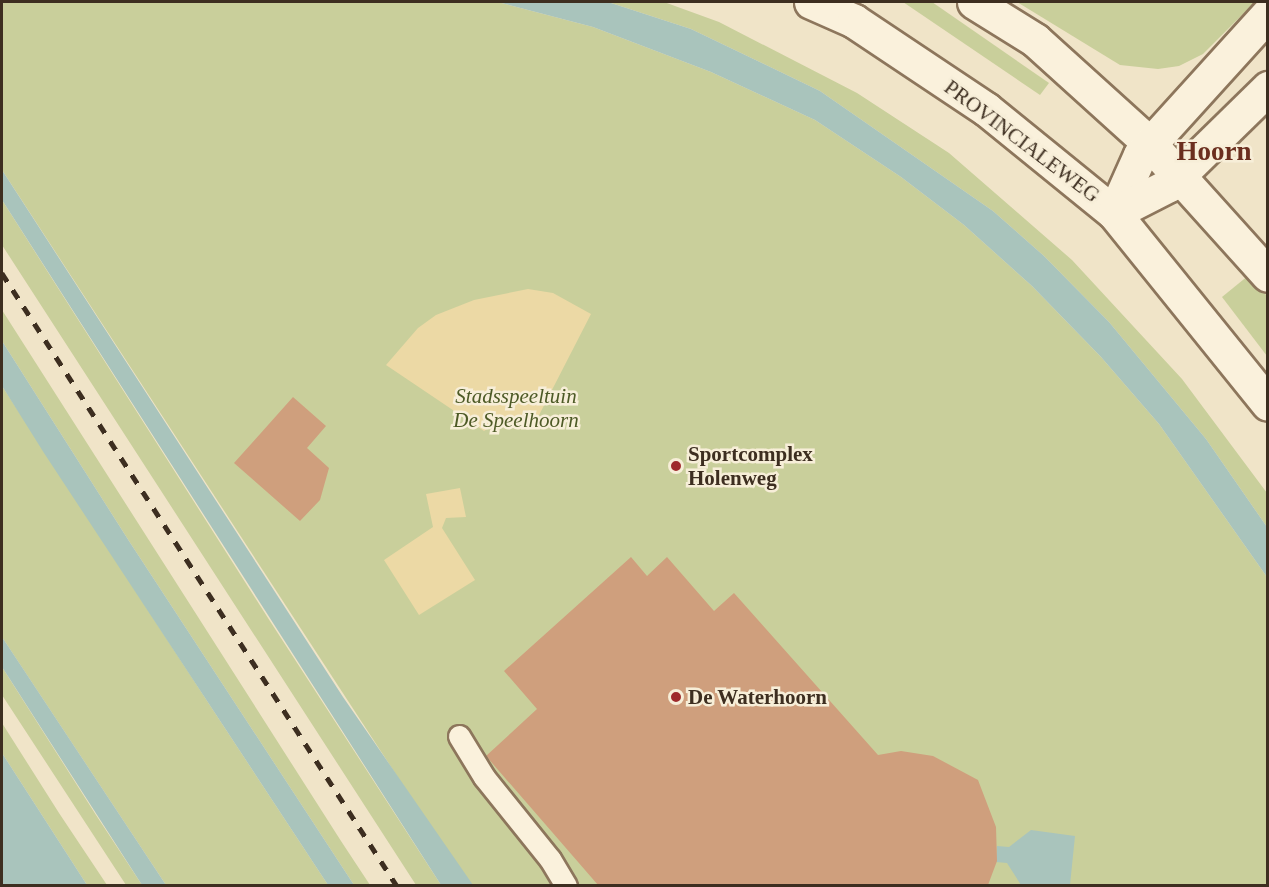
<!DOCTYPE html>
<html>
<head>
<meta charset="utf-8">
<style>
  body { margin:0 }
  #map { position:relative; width:1269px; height:887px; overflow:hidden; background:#f0e4c8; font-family:"Times New Roman",serif }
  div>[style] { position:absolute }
  .green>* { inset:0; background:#c9cf9b }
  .sand>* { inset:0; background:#ecd9a5 }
  .water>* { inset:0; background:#a9c4bc }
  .building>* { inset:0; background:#cf9f7d }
  .roads { filter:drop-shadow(2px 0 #8d765c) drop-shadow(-2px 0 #8d765c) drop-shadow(0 2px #8d765c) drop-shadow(0 -2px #8d765c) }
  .service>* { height:21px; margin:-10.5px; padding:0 10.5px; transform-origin:10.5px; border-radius:10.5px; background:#faf1dc }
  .secondary>* { height:33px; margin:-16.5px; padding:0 16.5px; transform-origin:16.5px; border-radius:16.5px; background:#faf1dc }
  .rail>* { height:4.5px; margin-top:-2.25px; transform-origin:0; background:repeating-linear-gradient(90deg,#3d2e20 0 10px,transparent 0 20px) }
  .dots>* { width:16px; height:16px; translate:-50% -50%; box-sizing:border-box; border:3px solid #f7eed8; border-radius:50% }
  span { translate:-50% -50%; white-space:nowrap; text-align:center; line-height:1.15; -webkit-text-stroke:5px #f7eed8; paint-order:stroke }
  .street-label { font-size:21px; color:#3d2e20 }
  .park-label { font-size:21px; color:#4d5a26; font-style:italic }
  .poi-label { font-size:21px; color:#3d2e20; font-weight:700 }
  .left { translate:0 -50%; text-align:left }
  .district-label { font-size:27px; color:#6b2e1e; font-weight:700 }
  .frame { position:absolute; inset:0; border:3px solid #3d2e20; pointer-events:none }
</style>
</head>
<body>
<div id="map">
  <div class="green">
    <div style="clip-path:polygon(2px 2px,498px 2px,593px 27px,711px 72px,815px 120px,901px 177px,964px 225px,1032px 286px,1101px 357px,1159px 424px,1267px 577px,1267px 885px,468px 885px,2px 170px)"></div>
    <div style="clip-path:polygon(608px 2px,664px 2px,719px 22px,857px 93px,949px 153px,1072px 260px,1182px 379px,1267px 493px,1267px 527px,1206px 439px,1109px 322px,1044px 256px,993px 211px,820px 91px,691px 29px)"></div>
    <div style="clip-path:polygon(903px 2px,932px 2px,1049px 83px,1040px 95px)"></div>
    <div style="clip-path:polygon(1017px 2px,1255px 2px,1203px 54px,1179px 66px,1158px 69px,1120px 65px)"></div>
    <div style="clip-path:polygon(2px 200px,268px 618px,441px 885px,416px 885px,2px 245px)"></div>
    <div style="clip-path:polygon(1249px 275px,1267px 296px,1267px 356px,1222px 297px)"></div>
    <div style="clip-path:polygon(2px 310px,341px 841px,370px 885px,354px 885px,129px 541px,2px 341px)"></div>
    <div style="clip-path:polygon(2px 386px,213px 710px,328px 885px,166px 885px,2px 637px)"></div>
    <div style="clip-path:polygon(2px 667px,96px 815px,142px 885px,126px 885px,2px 695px)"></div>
    <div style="clip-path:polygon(2px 723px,59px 813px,107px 885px,87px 885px,2px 753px)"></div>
  </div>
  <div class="sand">
    <div style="clip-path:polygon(528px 289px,553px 293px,591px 314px,535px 423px,520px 418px,502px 420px,484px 431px,386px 365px,418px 328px,436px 315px,474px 300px)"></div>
    <div style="clip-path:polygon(460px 488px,466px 517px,446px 518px,442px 528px,475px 580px,419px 615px,384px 560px,433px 527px,426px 494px)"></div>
  </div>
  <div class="water">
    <div style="clip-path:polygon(498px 2px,608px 2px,691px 29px,820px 91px,993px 211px,1044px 256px,1109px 322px,1206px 439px,1267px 527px,1267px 577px,1159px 424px,1101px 357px,1032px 286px,964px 225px,901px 177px,815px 120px,711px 72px,593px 27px)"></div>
    <div style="clip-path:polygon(2px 170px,343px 697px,473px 885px,441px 885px,2px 200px)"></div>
    <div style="clip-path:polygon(2px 341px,129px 541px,354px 885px,328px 885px,44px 453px,2px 386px)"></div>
    <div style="clip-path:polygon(2px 637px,10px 649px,166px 885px,142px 885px,2px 667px)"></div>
    <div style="clip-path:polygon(2px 753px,87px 885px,2px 885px)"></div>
    <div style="clip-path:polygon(1031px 830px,1075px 836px,1070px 885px,1021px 885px,1007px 863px,996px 862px,997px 846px,1009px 847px)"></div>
  </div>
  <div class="building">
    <div style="clip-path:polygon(293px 397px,326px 426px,307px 448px,329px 468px,320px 500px,300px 521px,234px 463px)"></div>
    <div style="clip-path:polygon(631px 557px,647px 576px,667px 557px,714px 611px,734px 593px,878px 755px,901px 751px,933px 756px,978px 780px,996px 827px,997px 861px,988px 885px,598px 885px,486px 756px,537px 709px,504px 671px)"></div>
  </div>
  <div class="roads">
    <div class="service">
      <div style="left:459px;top:736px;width:48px;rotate:58.6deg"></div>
      <div style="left:484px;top:777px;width:105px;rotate:51.2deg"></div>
      <div style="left:550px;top:859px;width:31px;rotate:59deg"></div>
    </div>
    <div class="secondary">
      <div style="left:811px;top:2px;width:47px;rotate:23.8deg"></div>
      <div style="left:854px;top:21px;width:159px;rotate:33.7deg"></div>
      <div style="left:986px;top:109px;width:165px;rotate:39.1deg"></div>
      <div style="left:1114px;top:213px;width:245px;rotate:51.1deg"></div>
      <div style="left:974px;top:2px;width:72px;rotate:31.9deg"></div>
      <div style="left:1035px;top:40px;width:155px;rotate:42.1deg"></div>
      <div style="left:1150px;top:144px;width:176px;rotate:48deg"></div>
      <div style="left:1114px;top:213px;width:64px;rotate:-65.9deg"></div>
      <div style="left:1140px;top:155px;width:190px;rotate:-47.8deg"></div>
      <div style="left:1114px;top:213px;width:62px;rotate:-27deg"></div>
      <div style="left:1169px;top:185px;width:139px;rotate:-44.4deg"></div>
    </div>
  </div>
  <div class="rail">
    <div style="left:2px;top:273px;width:729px;rotate:57.2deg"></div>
  </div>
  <div class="dots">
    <div style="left:676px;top:466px;background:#9e2a2b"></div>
    <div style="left:676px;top:697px;background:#9e2a2b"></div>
  </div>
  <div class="street-label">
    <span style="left:1022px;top:141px;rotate:37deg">PROVINCIALEWEG</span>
  </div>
  <div class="park-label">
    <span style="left:516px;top:408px">Stadsspeeltuin<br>De Speelhoorn</span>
  </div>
  <div class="poi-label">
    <span class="left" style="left:688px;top:466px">Sportcomplex<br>Holenweg</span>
    <span class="left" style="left:688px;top:697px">De Waterhoorn</span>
  </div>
  <div class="district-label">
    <span style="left:1214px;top:152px">Hoorn</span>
  </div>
  <div class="frame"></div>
</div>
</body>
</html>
